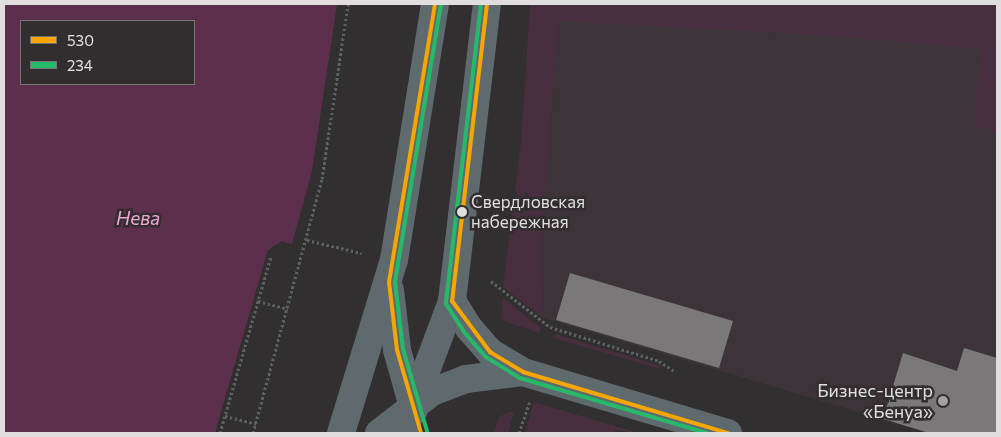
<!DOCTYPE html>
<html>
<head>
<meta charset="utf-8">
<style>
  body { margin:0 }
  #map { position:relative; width:1001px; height:437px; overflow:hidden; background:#312f30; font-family:Commissioner,sans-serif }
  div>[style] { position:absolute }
  .built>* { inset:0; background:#3d3439 }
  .green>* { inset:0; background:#482f3f }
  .water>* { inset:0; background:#5c2f4c }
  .pier>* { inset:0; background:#312f30 }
  .building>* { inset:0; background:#7a7879 }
  .path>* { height:3px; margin-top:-1.5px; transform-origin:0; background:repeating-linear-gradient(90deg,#5c6163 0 2.5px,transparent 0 5px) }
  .primary>* { height:28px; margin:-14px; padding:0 14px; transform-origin:14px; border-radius:14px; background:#5e6a6e }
  .bus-1>* { height:4px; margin:-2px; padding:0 2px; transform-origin:2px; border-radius:2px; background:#f7a600 }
  .bus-2>* { height:4px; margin:-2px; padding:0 2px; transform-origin:2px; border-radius:2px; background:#26b969 }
  .dots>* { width:14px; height:14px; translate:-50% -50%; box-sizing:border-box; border:2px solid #322e30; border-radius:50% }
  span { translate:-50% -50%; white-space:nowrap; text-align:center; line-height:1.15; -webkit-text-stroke:5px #322e30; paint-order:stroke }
  .bus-label { font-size:17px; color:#e1dee0 }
  .left { translate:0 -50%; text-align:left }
  .poi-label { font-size:18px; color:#e1dee0 }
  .right { translate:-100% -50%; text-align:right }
  .water-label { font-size:19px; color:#f3a4d5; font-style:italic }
  .frame { position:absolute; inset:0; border:5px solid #e1dee0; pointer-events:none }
  .legend { position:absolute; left:20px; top:20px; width:175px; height:65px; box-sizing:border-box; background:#322e30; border:1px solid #787476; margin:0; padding:6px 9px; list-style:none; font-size:15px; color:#e1dee0 }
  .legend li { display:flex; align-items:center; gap:10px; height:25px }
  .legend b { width:25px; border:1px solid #787476 }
</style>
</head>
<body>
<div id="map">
  <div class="built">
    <div style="clip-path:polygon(997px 4px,997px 433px,929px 433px,543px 318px,541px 247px,559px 21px)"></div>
  </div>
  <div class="green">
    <div style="clip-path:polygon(530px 4px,997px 4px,997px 133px,973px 125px,981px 49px,821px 35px,559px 21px,541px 247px,543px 318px,503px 287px,521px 143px)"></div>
    <div style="clip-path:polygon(503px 298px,541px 328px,539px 333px,501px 320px)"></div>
    <div style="clip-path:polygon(555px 334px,660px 366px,660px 369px,554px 338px)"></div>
    <div style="clip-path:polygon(534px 402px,638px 433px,615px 430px,614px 433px,525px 433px)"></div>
    <div style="clip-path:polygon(508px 412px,514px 412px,508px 433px,494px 433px,499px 417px)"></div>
  </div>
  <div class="water">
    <div style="clip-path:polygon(evenodd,4px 4px,337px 4px,312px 171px,292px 244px,282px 242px,268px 250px,215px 433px,4px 433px,4px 4px,21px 21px,194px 21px,194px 84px,21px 84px,21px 21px)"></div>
  </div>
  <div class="pier">
    <div style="clip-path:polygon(282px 241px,292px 246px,282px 244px,270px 251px,215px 433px,268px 250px)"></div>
  </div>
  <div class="building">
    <div style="clip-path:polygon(570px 273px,733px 321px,719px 368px,556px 320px)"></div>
    <div style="clip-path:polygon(964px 348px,997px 358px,997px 433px,929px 433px,883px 419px,903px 353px,957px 371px)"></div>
  </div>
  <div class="path">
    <div style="left:307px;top:240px;width:56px;rotate:13.5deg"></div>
    <div style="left:491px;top:281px;width:75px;rotate:37.9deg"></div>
    <div style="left:550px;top:327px;width:114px;rotate:17.3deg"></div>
    <div style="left:659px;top:361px;width:20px;rotate:33deg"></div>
    <div style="left:258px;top:301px;width:31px;rotate:15deg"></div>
    <div style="left:225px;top:416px;width:32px;rotate:14deg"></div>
    <div style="left:220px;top:433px;width:184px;rotate:-73.9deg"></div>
    <div style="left:253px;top:433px;width:263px;rotate:-74.8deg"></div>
    <div style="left:322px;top:179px;width:177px;rotate:-81.5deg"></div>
    <div style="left:519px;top:433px;width:34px;rotate:-71deg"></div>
  </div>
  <div class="primary">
    <div style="left:390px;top:290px;width:60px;rotate:83.3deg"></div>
    <div style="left:397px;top:350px;width:62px;rotate:74.2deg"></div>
    <div style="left:452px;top:301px;width:32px;rotate:58deg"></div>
    <div style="left:469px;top:328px;width:32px;rotate:49deg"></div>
    <div style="left:490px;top:352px;width:39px;rotate:31deg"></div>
    <div style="left:523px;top:372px;width:214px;rotate:16.6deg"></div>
    <div style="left:341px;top:433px;width:181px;rotate:-73deg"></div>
    <div style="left:394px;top:260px;width:259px;rotate:-80.9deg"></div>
    <div style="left:379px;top:433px;width:67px;rotate:-37.7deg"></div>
    <div style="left:432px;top:392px;width:36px;rotate:-21deg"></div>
    <div style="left:466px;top:379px;width:57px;rotate:-7deg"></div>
    <div style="left:403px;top:433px;width:141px;rotate:-69.6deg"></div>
    <div style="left:452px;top:301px;width:299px;rotate:-83.3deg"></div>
  </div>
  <div class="bus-1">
    <div style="left:487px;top:4px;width:299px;rotate:96.7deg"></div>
    <div style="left:452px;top:301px;width:64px;rotate:53.3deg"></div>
    <div style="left:490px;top:352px;width:39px;rotate:31deg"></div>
    <div style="left:523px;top:372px;width:214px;rotate:16.6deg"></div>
    <div style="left:421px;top:433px;width:86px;rotate:-106.1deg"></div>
    <div style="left:397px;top:350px;width:68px;rotate:-96.7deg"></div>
    <div style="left:389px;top:282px;width:282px;rotate:-80.6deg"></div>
  </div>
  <div class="bus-2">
    <div style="left:481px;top:4px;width:302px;rotate:96.7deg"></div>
    <div style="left:446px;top:304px;width:33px;rotate:57deg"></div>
    <div style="left:464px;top:332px;width:33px;rotate:49deg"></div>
    <div style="left:486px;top:357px;width:40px;rotate:32deg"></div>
    <div style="left:520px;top:378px;width:195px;rotate:16.4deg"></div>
    <div style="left:427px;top:431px;width:85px;rotate:-106.3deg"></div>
    <div style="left:403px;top:349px;width:67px;rotate:-96.8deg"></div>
    <div style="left:395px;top:282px;width:281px;rotate:-80.6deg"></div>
  </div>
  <div class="dots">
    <div style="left:462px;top:212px;background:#e1dee0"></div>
    <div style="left:943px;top:401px;background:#a3a1a2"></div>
  </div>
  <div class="bus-label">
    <span class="left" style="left:471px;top:212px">Свердловская<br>набережная</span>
  </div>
  <div class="poi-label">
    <span class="right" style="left:933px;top:401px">Бизнес-центр<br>«Бенуа»</span>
  </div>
  <div class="water-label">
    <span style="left:138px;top:218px">Нева</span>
  </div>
  <div class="frame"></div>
  <ul class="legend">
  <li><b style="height:6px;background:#f7a600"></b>530</li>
  <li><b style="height:6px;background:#26b969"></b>234</li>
  </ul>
</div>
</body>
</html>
